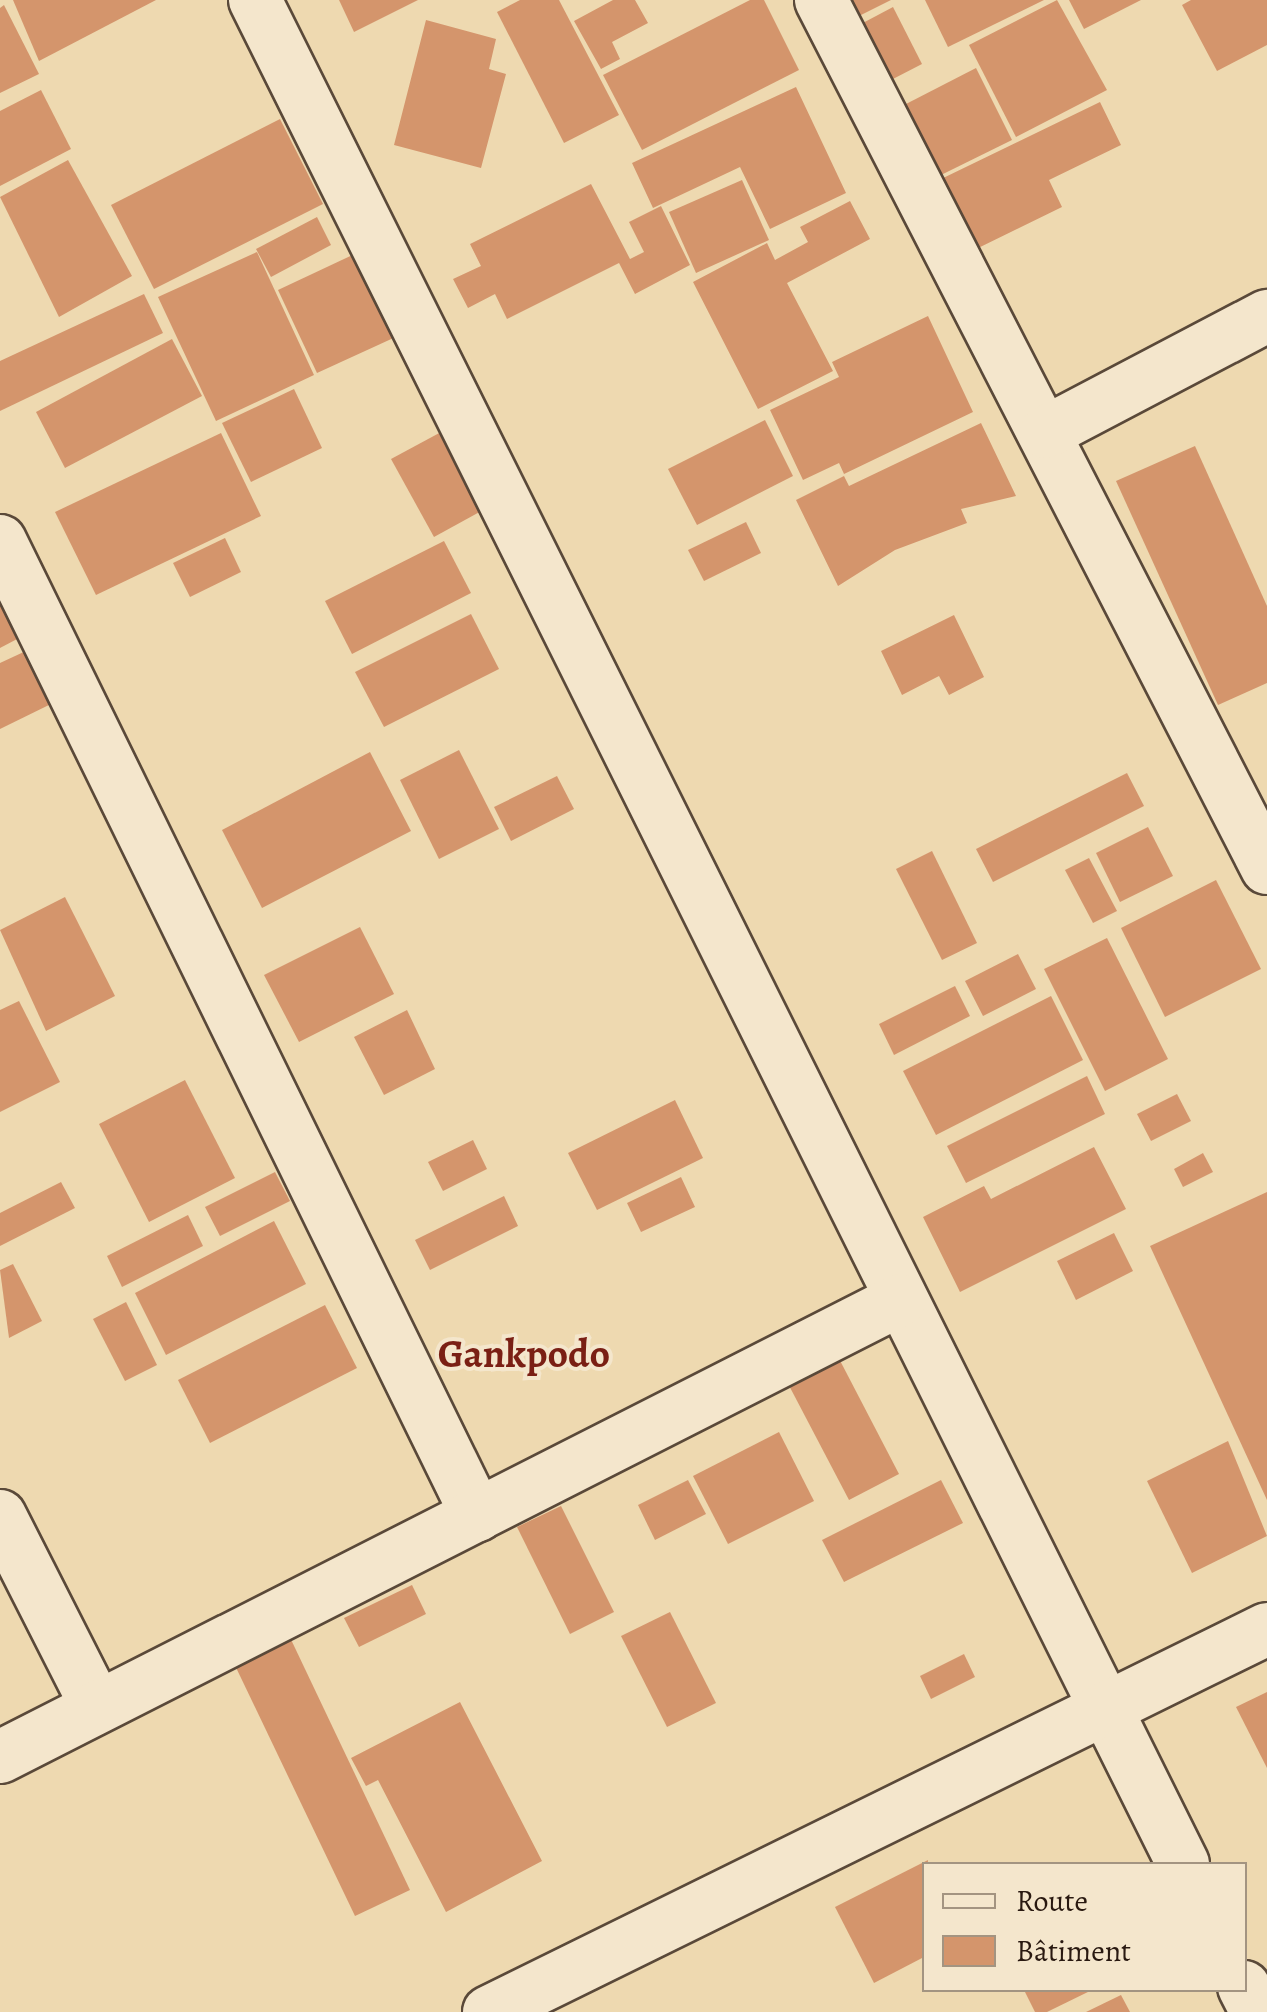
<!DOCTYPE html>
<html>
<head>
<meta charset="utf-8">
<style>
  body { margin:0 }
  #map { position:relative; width:1267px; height:2012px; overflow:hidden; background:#eed9b0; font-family:Alegreya,serif }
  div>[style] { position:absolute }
  .building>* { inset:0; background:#d4956c }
  .roads { filter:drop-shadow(2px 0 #5a4939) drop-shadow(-2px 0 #5a4939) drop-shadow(0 2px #5a4939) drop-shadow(0 -2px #5a4939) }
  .street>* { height:52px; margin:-26px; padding:0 26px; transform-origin:26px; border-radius:26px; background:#f4e6cc }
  span { translate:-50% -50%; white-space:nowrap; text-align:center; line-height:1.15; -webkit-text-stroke:8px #f4e6cc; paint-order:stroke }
  .neighbourhood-label { font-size:40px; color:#7a1f14; font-weight:700 }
  .legend { position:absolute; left:922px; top:1862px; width:325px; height:130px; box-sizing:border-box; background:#f4e6cc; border:2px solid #a39481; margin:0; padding:12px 18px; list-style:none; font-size:30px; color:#291911 }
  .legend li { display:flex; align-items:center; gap:20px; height:50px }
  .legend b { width:50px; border:2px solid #a39481 }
</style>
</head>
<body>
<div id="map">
  <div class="building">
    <div style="clip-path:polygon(13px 0,156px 0,39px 61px)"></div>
    <div style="clip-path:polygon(339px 0,418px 0,354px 32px)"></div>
    <div style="clip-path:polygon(520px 0,559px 0,619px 115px,564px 143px,497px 12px)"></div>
    <div style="clip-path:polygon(613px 0,635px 0,648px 23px,612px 42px,620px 59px,601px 69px,574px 21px)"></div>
    <div style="clip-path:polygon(750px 0,764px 0,799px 70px,642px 150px,603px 75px)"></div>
    <div style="clip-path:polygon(840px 0,891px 0,851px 20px)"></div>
    <div style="clip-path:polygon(925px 0,1044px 0,948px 47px)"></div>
    <div style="clip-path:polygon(1057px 0,1107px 90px,1016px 137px,969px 45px)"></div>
    <div style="clip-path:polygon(1069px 0,1141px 0,1084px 29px)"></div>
    <div style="clip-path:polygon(1191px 0,1267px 0,1267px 45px,1217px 71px,1182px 5px)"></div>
    <div style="clip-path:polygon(4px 5px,39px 74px,0 93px,0 8px)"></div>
    <div style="clip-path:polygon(893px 7px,922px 64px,891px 80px,844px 33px)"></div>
    <div style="clip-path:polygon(426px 20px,496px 39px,489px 69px,506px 74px,481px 168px,394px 145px)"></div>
    <div style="clip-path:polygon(976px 68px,1012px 140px,941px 175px,906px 104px)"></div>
    <div style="clip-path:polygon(796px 87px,846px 193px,770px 229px,740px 167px,653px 208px,632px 163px)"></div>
    <div style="clip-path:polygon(41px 90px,71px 149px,0 186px,0 111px)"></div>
    <div style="clip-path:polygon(1100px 102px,1121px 145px,1049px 180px,1062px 207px,970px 252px,937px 181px)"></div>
    <div style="clip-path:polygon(280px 119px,323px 204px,154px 289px,111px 205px)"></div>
    <div style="clip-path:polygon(68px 160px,132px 276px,59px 317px,0 197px)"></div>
    <div style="clip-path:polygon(742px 180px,769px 240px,696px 273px,669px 212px)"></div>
    <div style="clip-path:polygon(591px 184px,630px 259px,644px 252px,629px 222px,661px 206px,690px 265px,635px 294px,619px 263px,507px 319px,495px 294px,468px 308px,453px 279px,481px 266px,470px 244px)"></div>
    <div style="clip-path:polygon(850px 201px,870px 239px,787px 283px,833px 371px,758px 409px,693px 282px,767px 243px,775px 260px,808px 242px,800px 227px)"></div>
    <div style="clip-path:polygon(317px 217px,331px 245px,271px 277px,256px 249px)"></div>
    <div style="clip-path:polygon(361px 251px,400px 335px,317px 373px,278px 290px)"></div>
    <div style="clip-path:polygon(257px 252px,314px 375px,216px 421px,158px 297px)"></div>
    <div style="clip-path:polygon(144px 294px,163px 333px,0 411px,0 361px)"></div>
    <div style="clip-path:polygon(928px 316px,973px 412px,844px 474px,839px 463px,803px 480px,770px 410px,839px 377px,832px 362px)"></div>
    <div style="clip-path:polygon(172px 339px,202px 396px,65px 468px,36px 412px)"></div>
    <div style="clip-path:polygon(294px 389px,322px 448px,251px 482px,222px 423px)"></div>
    <div style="clip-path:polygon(765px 420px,793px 476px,697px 525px,668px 469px)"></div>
    <div style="clip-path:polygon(981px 423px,1016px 496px,961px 509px,967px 523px,895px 550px,838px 586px,796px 500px,844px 476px,849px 486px)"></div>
    <div style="clip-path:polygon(443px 431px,485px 509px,434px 537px,391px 459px)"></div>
    <div style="clip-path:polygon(221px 433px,261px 516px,96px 595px,55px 512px)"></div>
    <div style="clip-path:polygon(1195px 446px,1267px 606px,1267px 683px,1218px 705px,1116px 481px)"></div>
    <div style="clip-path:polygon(746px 522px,761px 553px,704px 581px,688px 550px)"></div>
    <div style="clip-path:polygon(225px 538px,241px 572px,190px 597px,173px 563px)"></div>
    <div style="clip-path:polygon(444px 541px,471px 593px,352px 654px,325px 601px)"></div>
    <div style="clip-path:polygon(0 601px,19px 638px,0 648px)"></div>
    <div style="clip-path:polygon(471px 614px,499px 669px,384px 727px,355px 672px)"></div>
    <div style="clip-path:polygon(954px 615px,984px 677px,949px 695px,939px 676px,902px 695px,881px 651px)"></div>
    <div style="clip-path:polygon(28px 650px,53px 703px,0 729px,0 663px)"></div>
    <div style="clip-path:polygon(459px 750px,499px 829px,439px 859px,400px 780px)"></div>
    <div style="clip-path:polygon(370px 752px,411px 831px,262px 908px,222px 830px)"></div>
    <div style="clip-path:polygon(1127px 773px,1144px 806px,993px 882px,976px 849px)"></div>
    <div style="clip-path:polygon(557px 776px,574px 809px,511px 841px,494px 807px)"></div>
    <div style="clip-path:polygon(1148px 827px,1173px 876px,1120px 902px,1096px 853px)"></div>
    <div style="clip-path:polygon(932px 851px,977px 943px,942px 960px,896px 869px)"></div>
    <div style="clip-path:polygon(1089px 858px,1117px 911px,1093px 923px,1065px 870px)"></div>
    <div style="clip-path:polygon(1216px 880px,1261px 969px,1165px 1017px,1121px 928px)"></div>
    <div style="clip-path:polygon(65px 897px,115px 996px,46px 1031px,0 930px)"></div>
    <div style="clip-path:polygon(360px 927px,394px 994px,299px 1042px,264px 975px)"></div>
    <div style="clip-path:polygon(1107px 938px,1168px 1059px,1105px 1091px,1044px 969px)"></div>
    <div style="clip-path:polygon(1018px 954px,1036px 989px,983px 1016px,965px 981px)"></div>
    <div style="clip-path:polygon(955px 986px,970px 1016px,894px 1055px,879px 1024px)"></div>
    <div style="clip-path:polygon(1051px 996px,1083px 1060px,936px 1135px,903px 1071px)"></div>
    <div style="clip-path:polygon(19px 1001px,60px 1082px,0 1112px,0 1010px)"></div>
    <div style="clip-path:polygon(407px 1010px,435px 1069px,384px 1095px,354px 1037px)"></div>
    <div style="clip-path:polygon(1087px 1076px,1105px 1114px,966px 1183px,947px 1146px)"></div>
    <div style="clip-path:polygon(185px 1080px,235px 1178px,149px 1222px,99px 1124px)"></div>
    <div style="clip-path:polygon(1177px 1094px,1191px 1121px,1151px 1141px,1137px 1114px)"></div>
    <div style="clip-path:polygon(675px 1100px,703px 1158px,597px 1210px,568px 1153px)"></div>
    <div style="clip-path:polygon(473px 1140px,487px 1169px,443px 1191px,428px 1162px)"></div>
    <div style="clip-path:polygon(1094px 1147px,1126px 1209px,960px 1292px,923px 1217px,984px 1186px,991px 1199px)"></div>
    <div style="clip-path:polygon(1203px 1153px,1213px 1172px,1183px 1187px,1174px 1169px)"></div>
    <div style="clip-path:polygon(275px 1172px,290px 1201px,220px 1236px,205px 1207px)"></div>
    <div style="clip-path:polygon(681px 1177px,695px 1207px,641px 1232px,627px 1203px)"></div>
    <div style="clip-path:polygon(61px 1182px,75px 1208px,0 1246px,0 1213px)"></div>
    <div style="clip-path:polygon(1267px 1192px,1267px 1500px,1150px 1246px)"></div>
    <div style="clip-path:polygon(504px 1196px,518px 1226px,430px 1270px,415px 1240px)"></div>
    <div style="clip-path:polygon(188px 1215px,203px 1246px,122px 1287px,107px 1256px)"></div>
    <div style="clip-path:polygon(274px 1221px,306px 1284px,166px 1355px,135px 1293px)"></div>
    <div style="clip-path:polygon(1114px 1233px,1133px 1271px,1076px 1300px,1057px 1261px)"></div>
    <div style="clip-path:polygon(13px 1264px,42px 1321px,9px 1338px,0 1270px)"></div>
    <div style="clip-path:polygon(126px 1302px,157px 1365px,125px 1381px,93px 1319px)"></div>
    <div style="clip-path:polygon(325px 1305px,357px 1368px,210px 1443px,178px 1380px)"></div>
    <div style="clip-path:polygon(834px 1349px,899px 1474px,849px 1500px,784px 1376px)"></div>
    <div style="clip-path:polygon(779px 1432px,814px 1501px,728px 1544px,693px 1476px)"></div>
    <div style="clip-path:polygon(1228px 1441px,1267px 1536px,1192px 1573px,1147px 1481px)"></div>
    <div style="clip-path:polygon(688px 1480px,706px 1514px,655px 1540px,638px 1505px)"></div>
    <div style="clip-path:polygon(941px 1480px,963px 1523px,844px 1582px,822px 1540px)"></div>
    <div style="clip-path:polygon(561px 1506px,614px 1612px,570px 1634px,517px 1527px)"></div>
    <div style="clip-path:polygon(412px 1585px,426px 1614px,359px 1647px,344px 1618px)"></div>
    <div style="clip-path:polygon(670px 1612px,716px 1703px,667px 1727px,621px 1636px)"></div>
    <div style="clip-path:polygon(286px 1629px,410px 1890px,355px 1916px,230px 1655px)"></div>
    <div style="clip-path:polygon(964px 1654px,975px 1677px,931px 1699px,920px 1676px)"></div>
    <div style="clip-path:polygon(1267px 1692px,1267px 1768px,1236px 1707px)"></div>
    <div style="clip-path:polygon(460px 1702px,542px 1861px,446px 1912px,378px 1780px,366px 1786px,351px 1758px)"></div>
    <div style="clip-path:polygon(928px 1860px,924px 1957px,874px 1983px,835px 1907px)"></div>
    <div style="clip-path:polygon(1024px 1990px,1092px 1990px,1047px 2012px,1035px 2012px)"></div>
    <div style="clip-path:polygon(1121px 1995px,1130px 2012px,1086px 2012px)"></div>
  </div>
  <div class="roads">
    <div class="street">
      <div style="left:255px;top:0;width:2082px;rotate:63.53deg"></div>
      <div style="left:821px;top:0;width:976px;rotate:62.8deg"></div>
      <div style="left:1046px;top:432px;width:250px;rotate:-27.7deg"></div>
      <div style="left:0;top:541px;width:1085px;rotate:63.91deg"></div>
      <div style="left:0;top:1516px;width:214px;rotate:63.1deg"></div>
      <div style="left:0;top:1757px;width:1009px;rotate:-26.92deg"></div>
      <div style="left:1244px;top:1987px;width:28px;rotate:63deg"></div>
      <div style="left:489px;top:2012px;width:867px;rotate:-26.21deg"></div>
    </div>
  </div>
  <div class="neighbourhood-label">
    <span style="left:524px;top:1354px">Gankpodo</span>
  </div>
  <ul class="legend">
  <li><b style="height:12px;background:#f4e6cc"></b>Route</li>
  <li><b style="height:28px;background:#d4956c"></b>Bâtiment</li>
  </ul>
</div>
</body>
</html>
